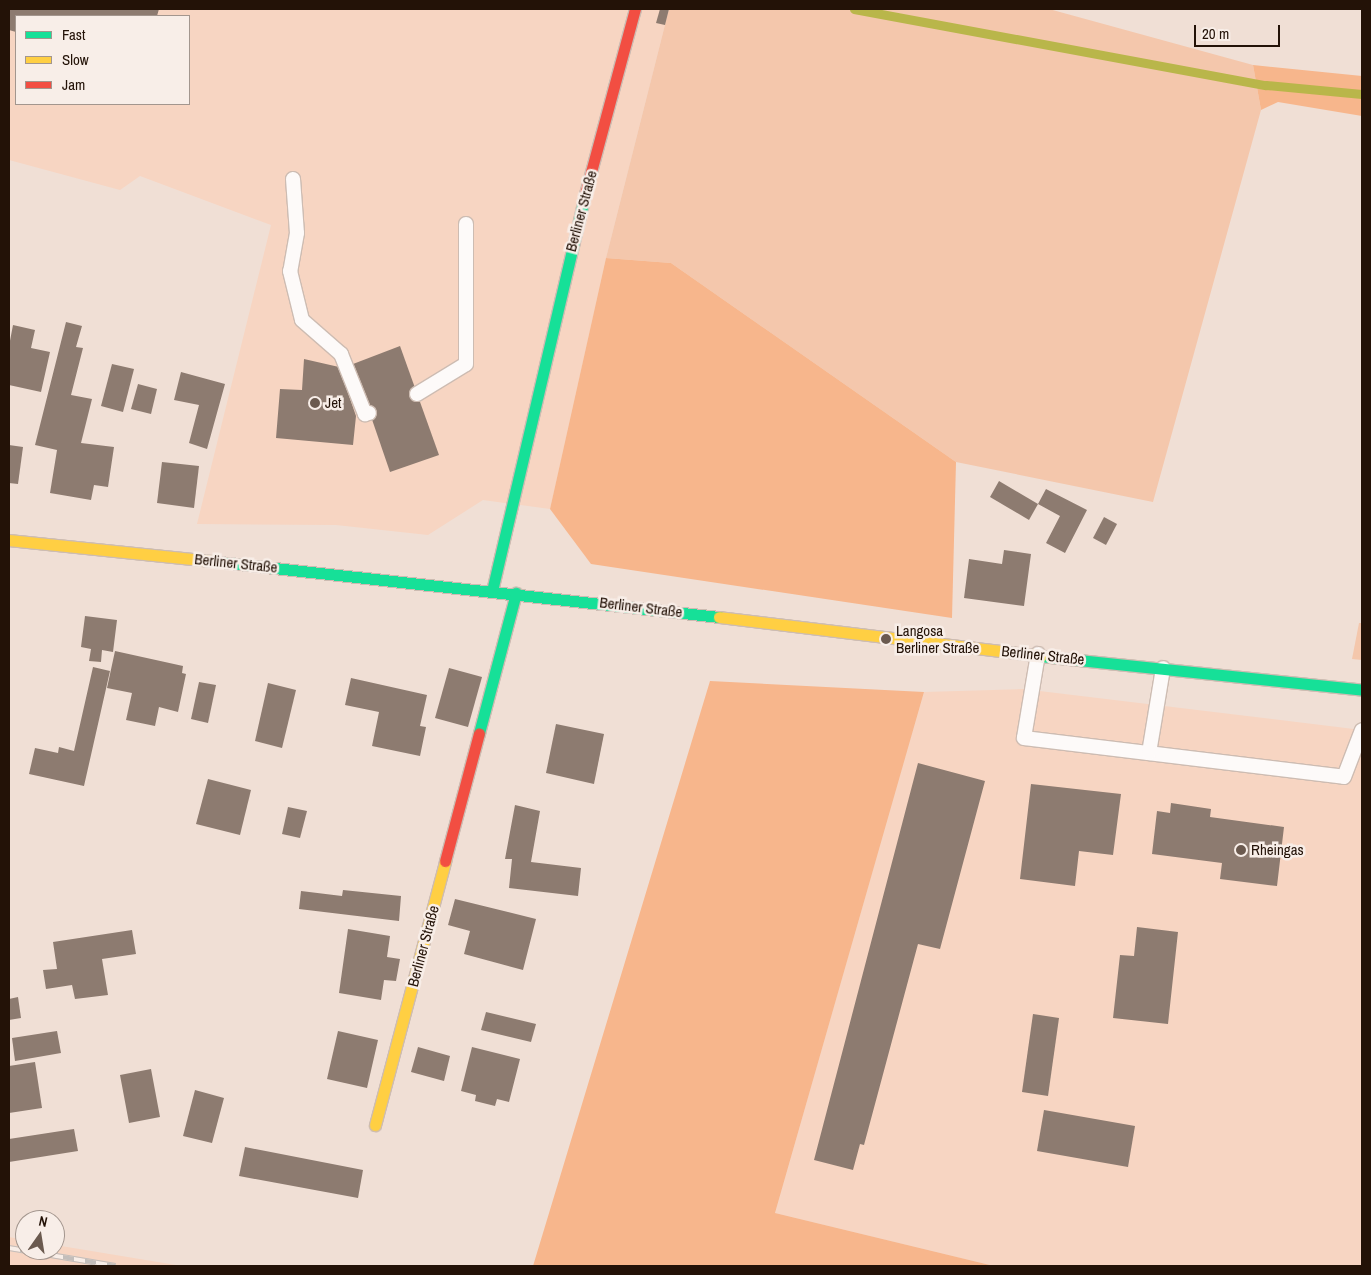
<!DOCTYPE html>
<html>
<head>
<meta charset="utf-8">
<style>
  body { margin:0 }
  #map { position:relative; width:1371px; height:1275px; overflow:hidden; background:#f0dfd5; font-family:"Archivo Narrow",sans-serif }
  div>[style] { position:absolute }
  .built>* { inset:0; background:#f7d5c2 }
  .green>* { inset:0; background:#f4c7ac }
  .forest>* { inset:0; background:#f7b68c }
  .stream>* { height:9px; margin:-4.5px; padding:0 4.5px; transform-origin:4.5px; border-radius:4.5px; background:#b9b64a }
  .building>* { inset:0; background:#8d7b70 }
  .roads { filter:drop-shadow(1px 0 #cdbcb2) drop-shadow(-1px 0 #cdbcb2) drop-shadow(0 1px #cdbcb2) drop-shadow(0 -1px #cdbcb2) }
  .lane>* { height:14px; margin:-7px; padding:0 7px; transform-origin:7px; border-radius:7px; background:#fdfaf9 }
  .fast>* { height:11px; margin:-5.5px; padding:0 5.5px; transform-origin:5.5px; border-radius:5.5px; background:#16e098 }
  .slow>* { height:11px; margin:-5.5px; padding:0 5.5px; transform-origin:5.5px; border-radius:5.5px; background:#ffcf43 }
  .jam>* { height:11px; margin:-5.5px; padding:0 5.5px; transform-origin:5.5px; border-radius:5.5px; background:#f24e42 }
  .rail>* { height:5.5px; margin-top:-2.75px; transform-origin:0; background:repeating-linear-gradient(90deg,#f8eee8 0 11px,#c3bebb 0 22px); box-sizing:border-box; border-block:1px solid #c3bebb }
  .dots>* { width:14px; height:14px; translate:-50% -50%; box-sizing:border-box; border:2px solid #f8eee8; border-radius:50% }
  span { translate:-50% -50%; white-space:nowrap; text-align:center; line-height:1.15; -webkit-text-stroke:5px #f8eee8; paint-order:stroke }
  .street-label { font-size:15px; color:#231207 }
  .poi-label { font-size:15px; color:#231207 }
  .left { translate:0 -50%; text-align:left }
  .frame { position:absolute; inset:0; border:10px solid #231207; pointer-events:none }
  .legend { position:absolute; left:15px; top:15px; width:175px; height:90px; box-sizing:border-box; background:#f8eee8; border:1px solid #a3968e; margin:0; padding:6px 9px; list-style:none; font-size:15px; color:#231207 }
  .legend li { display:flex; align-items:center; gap:10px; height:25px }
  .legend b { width:25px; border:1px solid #a3968e }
  .north { position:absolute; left:15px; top:1210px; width:50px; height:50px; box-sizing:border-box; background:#f8eee8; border:1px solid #a3968e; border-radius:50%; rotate:13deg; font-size:14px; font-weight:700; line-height:20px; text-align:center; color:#231207 }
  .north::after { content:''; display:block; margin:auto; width:18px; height:22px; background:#6b5a4f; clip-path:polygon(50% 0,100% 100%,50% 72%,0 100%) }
  .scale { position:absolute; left:1194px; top:25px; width:86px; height:22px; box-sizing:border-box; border:2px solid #231207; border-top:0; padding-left:6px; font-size:15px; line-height:18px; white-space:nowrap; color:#231207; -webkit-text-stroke:4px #f8eee8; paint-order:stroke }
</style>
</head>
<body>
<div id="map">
  <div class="built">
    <div style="clip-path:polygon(evenodd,9px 9px,669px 9px,606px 258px,550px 509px,483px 500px,428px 535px,336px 525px,197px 524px,271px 225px,140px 176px,120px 190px,9px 160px,9px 9px,16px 16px,189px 16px,189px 104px,16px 104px,16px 16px)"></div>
    <div style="clip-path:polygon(1023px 689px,1362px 730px,1362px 1266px,994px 1266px,775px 1213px,924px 692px)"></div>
    <div style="clip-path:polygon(9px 1237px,25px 1240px,25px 1250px,55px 1250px,55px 1245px,182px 1266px,9px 1266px)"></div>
  </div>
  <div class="green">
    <div style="clip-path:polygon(669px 9px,1049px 9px,1253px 65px,1261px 110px,1153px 502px,956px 462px,671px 263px,606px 258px)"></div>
    <div style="clip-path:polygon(1359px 623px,1362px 623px,1362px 660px,1352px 659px)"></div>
  </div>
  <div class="forest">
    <div style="clip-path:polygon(1253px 65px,1362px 76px,1362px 116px,1278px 102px,1261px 110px)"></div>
    <div style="clip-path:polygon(606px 258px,671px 263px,956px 462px,952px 618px,591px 564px,550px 509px)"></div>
    <div style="clip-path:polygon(710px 681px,924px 692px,775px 1213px,994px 1266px,533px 1266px)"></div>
  </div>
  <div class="stream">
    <div style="left:854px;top:9px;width:419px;rotate:10.5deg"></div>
    <div style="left:1266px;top:85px;width:96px;rotate:5.4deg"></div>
  </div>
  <div class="building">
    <div style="clip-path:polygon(9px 9px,159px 9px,157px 16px,16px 16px,16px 32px,9px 30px)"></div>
    <div style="clip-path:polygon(660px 9px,669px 9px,665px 25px,656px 23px)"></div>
    <div style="clip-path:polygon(66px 322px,82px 326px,76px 347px,83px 348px,71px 395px,92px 399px,81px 443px,114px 447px,108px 487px,94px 485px,91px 500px,50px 493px,57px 450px,35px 445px)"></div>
    <div style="clip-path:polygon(13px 325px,35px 330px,31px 348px,50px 352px,41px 392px,9px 385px,9px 346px)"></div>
    <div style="clip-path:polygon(400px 346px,439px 455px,390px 472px,353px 364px)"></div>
    <div style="clip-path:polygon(304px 359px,339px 367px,356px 416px,353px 445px,276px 438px,280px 389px,302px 390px)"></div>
    <div style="clip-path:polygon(112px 364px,134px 369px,123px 412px,101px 406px)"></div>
    <div style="clip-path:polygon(181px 372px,225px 384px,207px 449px,189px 443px,199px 405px,174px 400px)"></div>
    <div style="clip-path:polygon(138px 384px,157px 389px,151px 414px,131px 409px)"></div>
    <div style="clip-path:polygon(9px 445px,23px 447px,18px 484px,9px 483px)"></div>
    <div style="clip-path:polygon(162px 462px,199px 466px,194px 508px,157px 503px)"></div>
    <div style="clip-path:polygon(999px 481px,1038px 504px,1029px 520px,990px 497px)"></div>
    <div style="clip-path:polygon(1046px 489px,1087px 510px,1065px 553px,1046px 543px,1060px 516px,1038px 504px)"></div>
    <div style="clip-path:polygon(1104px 517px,1117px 524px,1106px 545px,1093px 538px)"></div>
    <div style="clip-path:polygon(1004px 550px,1031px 554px,1024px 606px,964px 598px,969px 559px,1002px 564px)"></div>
    <div style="clip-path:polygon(85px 616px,117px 620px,113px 652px,102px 650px,101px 662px,89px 661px,91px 649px,81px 647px)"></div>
    <div style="clip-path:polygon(115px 651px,183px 666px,182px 673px,186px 674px,178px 712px,159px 707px,155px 726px,126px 720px,132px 693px,107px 688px)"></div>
    <div style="clip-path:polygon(93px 667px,110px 671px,84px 786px,29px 774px,35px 748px,58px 753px,59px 747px,74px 751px)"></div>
    <div style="clip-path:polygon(449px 668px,482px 677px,468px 727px,435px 718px)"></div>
    <div style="clip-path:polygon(351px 678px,427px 695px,420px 726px,426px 727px,420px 756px,372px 746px,379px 712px,345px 705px)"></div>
    <div style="clip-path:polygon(199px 682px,216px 685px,208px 723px,191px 719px)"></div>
    <div style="clip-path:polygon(268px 683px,296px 690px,282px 748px,255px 741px)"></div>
    <div style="clip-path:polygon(556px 724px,604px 734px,594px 784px,546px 773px)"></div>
    <div style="clip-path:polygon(918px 763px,985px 781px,940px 949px,918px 944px,864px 1145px,860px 1144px,853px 1170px,814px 1160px)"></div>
    <div style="clip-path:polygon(208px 779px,251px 790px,240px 835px,196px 824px)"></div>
    <div style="clip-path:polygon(1031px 784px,1121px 794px,1113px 855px,1079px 851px,1075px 886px,1020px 879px)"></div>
    <div style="clip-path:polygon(1171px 803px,1211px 809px,1210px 817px,1284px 827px,1277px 886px,1220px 879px,1222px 863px,1152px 854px,1157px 811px,1170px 813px)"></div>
    <div style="clip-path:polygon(515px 805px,540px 811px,531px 862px,581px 868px,578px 896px,509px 888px,512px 859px,505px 859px)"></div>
    <div style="clip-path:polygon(288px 807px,307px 811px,300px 838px,282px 834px)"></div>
    <div style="clip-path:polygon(343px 890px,401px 896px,399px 921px,299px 909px,301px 891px,342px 896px)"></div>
    <div style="clip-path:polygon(455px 899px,536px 919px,523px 970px,464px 954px,470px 931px,448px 925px)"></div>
    <div style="clip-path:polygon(1137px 927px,1178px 932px,1168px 1024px,1113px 1018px,1120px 955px,1134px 956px)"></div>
    <div style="clip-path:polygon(348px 929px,390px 936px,387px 957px,400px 959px,396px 981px,384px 980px,381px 1000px,339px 993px)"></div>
    <div style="clip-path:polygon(132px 930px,136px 954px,102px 959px,108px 995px,75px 999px,72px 985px,46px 989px,43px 970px,57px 969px,53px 942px)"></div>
    <div style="clip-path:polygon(18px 997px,21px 1018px,9px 1020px,9px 999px)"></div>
    <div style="clip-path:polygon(486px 1012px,536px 1024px,531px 1042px,481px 1030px)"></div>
    <div style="clip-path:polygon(1033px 1014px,1059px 1018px,1048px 1096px,1022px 1092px)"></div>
    <div style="clip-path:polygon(57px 1031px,61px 1053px,15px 1061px,12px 1038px)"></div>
    <div style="clip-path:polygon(338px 1031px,378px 1040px,367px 1088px,327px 1079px)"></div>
    <div style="clip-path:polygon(418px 1047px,450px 1056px,444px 1081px,411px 1072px)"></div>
    <div style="clip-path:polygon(472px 1047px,520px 1059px,509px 1102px,497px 1099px,495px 1106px,475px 1101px,476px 1095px,461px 1091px)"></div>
    <div style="clip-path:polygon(35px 1062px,42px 1108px,9px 1113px,9px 1066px)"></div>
    <div style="clip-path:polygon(151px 1069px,160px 1117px,129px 1123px,120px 1075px)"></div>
    <div style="clip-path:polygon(195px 1090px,224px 1098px,212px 1143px,183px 1136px)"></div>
    <div style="clip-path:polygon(1044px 1110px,1135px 1126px,1128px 1167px,1037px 1151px)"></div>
    <div style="clip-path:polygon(74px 1129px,78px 1151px,9px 1162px,9px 1139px)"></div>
    <div style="clip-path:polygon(245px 1147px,363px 1170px,358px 1198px,239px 1176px)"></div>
  </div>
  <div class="roads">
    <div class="lane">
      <div style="left:293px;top:179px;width:54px;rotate:85.8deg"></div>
      <div style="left:297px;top:233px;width:39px;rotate:100deg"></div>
      <div style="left:290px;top:271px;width:50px;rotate:76.2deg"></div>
      <div style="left:302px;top:320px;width:52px;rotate:41.1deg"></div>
      <div style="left:341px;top:354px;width:65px;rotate:68.2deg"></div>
      <div style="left:365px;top:414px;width:4px;rotate:-14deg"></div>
      <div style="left:417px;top:394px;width:57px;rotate:-31.5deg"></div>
      <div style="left:466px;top:364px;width:140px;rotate:-90deg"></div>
      <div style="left:1038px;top:654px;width:85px;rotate:99.5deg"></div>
      <div style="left:1024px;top:738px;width:322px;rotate:6.9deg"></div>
      <div style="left:1344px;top:777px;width:50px;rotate:-69deg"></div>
      <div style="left:1149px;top:753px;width:86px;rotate:-80.6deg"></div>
    </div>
    <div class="fast">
      <div style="left:211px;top:561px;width:511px;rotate:6.29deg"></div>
      <div style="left:492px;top:591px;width:408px;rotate:-76.8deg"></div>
      <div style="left:1041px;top:656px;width:323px;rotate:6deg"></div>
      <div style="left:479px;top:733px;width:145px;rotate:-75.2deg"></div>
    </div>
    <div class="slow">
      <div style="left:9px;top:540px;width:203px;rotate:5.9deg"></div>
      <div style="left:719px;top:617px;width:324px;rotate:6.9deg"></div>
      <div style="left:375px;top:1125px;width:273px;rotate:-75.1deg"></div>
    </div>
    <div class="jam">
      <div style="left:585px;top:194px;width:192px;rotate:-74.9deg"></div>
      <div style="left:445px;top:861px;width:132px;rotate:-75.1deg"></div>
    </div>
  </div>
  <div class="rail">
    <div style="left:9px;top:1248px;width:108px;rotate:9.6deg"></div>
  </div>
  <div class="dots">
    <div style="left:315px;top:403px;background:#6b5a4f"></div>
    <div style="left:886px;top:639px;background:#6b5a4f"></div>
    <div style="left:1241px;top:850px;background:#6b5a4f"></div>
  </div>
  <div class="street-label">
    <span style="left:581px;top:211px;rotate:-75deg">Berliner Straße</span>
    <span style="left:236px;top:563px;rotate:6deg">Berliner Straße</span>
    <span style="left:641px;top:607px;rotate:7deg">Berliner Straße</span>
    <span style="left:1043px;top:655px;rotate:6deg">Berliner Straße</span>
    <span style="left:423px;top:946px;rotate:-75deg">Berliner Straße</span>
  </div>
  <div class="poi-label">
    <span class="left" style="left:325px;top:403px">Jet</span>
    <span class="left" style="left:896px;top:639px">Langosa<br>Berliner Straße</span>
    <span class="left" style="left:1251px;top:850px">Rheingas</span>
  </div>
  <div class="frame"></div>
  <ul class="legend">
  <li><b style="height:6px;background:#16e098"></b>Fast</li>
  <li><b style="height:6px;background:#ffcf43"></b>Slow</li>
  <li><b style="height:6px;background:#f24e42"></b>Jam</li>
  </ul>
  <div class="north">N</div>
  <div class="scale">20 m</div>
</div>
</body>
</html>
